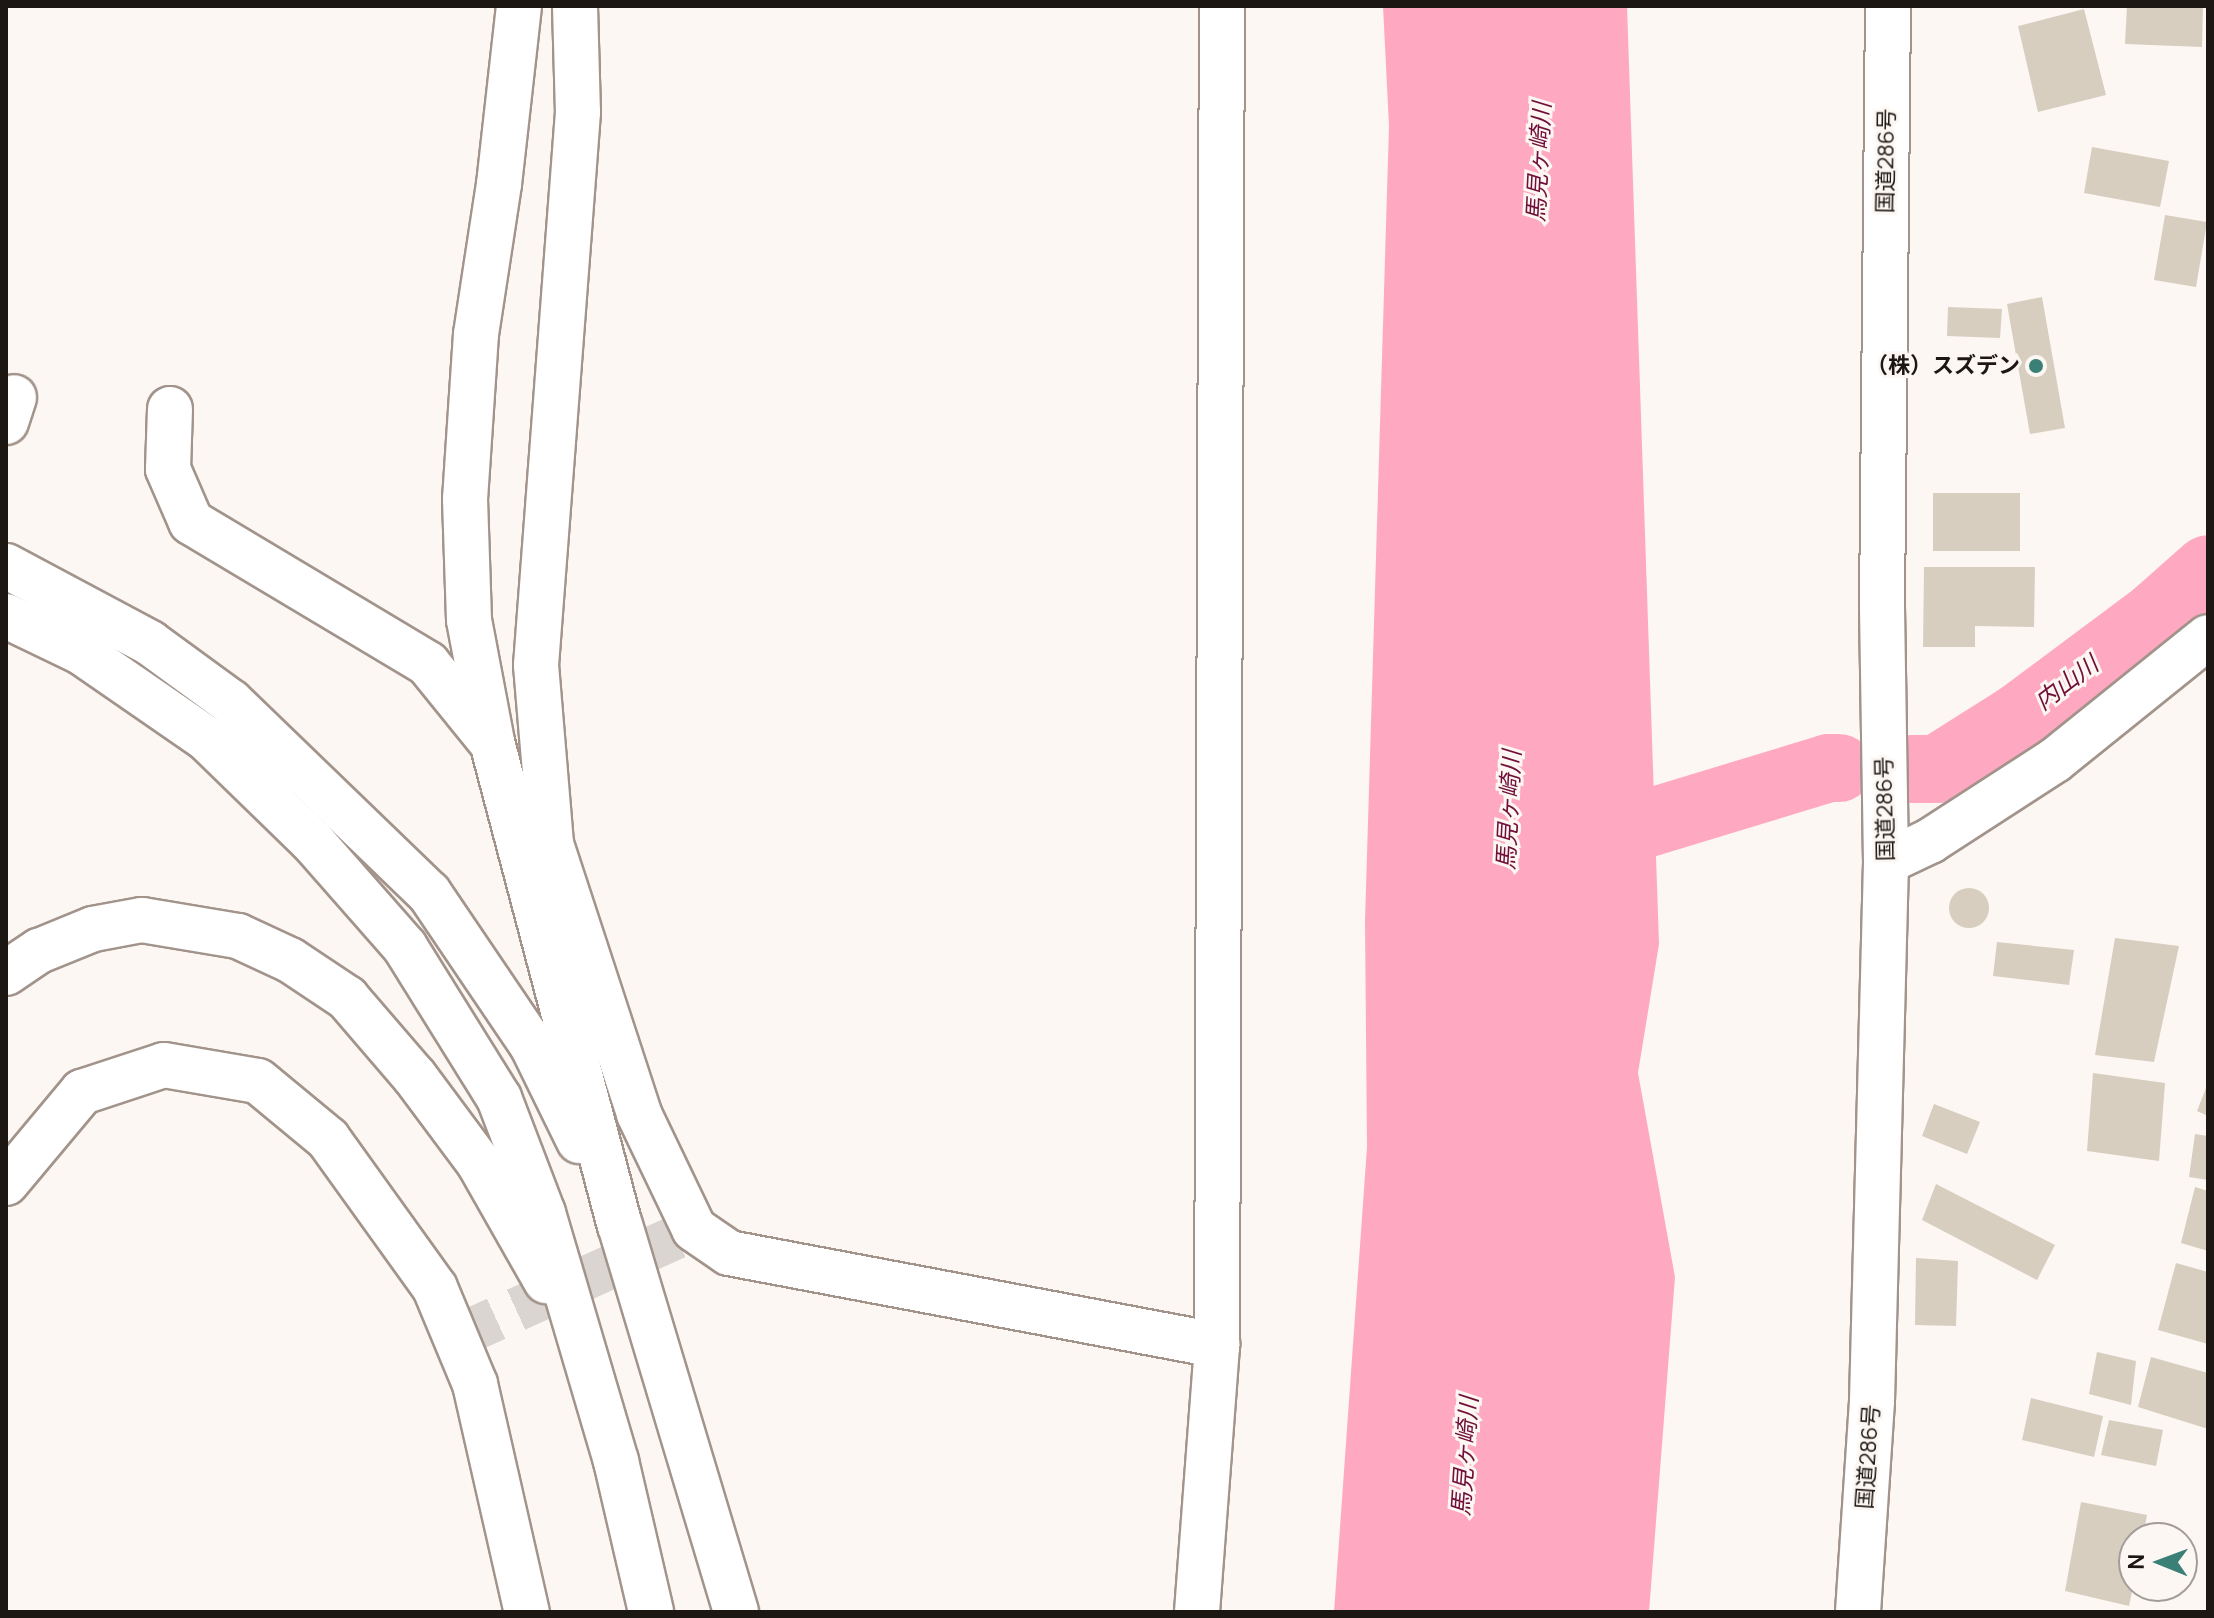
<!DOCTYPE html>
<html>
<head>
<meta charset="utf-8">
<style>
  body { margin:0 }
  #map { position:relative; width:2214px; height:1618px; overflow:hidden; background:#fdf7f3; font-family:Manrope,"Noto Sans JP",sans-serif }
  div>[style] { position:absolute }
  .water>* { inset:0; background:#fea9c1 }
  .river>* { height:68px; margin:-34px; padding:0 34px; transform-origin:34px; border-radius:34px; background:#fea9c1 }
  .building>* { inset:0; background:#d7cec0 }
  .round { border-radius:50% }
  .minor-tunnel>* { height:44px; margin-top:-22px; transform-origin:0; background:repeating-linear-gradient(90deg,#dbd5d2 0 44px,transparent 0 66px) }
  .roads { filter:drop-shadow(2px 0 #a2948b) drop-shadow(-2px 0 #a2948b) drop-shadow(0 2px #a2948b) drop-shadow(0 -2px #a2948b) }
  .minor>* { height:44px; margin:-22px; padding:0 22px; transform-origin:22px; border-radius:22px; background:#fff }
  .highway>* { height:44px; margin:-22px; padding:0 22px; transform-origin:22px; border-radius:22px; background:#fff }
  .dots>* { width:22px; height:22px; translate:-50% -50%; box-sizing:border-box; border:4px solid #fdf7f3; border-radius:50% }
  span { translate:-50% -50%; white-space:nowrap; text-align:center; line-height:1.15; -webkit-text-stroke:6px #fdf7f3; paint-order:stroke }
  .street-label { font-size:22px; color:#1d1714 }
  .poi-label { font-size:22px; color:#1d1714; font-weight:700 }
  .right { translate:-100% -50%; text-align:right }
  .water-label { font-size:24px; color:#700f39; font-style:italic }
  .frame { position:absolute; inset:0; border:8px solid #1d1714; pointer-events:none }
  .north { position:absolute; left:2118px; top:1522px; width:80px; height:80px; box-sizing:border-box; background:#fdf7f3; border:2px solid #a39d9a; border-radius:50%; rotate:271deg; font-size:22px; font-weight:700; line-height:32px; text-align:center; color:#1d1714 }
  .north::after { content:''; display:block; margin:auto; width:28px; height:36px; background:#3b8077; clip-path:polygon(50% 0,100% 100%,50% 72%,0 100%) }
</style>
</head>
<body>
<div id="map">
  <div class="water">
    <div style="clip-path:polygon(1383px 6px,1627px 6px,1659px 944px,1638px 1073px,1675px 1277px,1649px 1612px,1334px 1612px,1367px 1147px,1365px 921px,1389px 126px)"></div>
  </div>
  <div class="river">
    <div style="left:1911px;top:769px;width:26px"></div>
    <div style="left:1937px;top:769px;width:96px;rotate:-32.2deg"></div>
    <div style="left:2018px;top:718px;width:172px;rotate:-36.7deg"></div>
    <div style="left:2156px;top:615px;width:69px;rotate:-41.5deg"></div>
    <div style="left:1566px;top:848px;width:275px;rotate:-16.9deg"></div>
    <div style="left:1829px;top:768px;width:10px"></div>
  </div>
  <div class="building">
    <div style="clip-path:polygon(2127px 6px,2203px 6px,2202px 47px,2125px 44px)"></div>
    <div style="clip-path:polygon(2084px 9px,2106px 95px,2038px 112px,2018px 26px)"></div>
    <div style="clip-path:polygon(2092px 147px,2169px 161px,2160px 207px,2084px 193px)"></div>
    <div style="clip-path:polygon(2165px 215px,2207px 222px,2196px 287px,2154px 280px)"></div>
    <div style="clip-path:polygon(2042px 297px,2065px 428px,2030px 434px,2007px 304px)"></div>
    <div style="clip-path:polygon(1948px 307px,2002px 309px,2000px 338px,1947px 336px)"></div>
    <div style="clip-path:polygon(1933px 493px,2020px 493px,2020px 551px,1933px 551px)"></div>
    <div style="clip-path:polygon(1924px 567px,2035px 567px,2034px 627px,1975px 626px,1975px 647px,1923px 647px)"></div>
    <div class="round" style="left:1949px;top:888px;width:40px;height:40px"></div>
    <div style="clip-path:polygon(2115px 938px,2179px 946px,2154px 1062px,2095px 1055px)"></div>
    <div style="clip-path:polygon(1997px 942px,2074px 950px,2069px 985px,1993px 976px)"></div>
    <div style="clip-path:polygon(2093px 1073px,2165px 1083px,2159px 1161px,2087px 1151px)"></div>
    <div style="clip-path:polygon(2208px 1083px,2208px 1116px,2197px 1111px)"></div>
    <div style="clip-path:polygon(1934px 1104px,1980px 1122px,1967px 1154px,1922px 1136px)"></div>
    <div style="clip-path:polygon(2195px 1134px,2208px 1136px,2208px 1180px,2189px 1177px)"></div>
    <div style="clip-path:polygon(1936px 1184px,2055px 1245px,2037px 1280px,1922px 1220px)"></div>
    <div style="clip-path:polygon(2195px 1187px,2208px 1191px,2208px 1251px,2181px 1243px)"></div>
    <div style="clip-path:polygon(1916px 1258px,1958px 1261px,1956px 1326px,1915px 1325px)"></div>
    <div style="clip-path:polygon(2176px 1263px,2208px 1272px,2208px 1344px,2158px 1330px)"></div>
    <div style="clip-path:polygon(2097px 1352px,2136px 1361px,2131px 1405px,2089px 1394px)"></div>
    <div style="clip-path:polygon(2151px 1357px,2208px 1373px,2208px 1429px,2138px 1407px)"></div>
    <div style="clip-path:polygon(2031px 1398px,2103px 1416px,2094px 1457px,2022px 1440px)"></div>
    <div style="clip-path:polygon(2109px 1420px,2163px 1430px,2156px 1466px,2101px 1455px)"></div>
    <div style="clip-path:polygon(2081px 1502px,2147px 1515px,2143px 1538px,2134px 1538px,2134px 1582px,2129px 1606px,2065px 1591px)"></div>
  </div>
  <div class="minor-tunnel">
    <div style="left:456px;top:1337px;width:261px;rotate:-24.4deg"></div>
  </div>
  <div class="roads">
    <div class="minor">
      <div style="left:575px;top:6px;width:106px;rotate:88.4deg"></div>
      <div style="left:578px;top:112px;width:555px;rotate:94.34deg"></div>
      <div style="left:536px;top:665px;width:180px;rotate:85.2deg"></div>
      <div style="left:551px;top:844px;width:284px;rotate:71.9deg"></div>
      <div style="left:639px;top:1114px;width:127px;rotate:64.4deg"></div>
      <div style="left:694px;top:1229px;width:42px;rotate:34.4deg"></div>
      <div style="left:729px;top:1253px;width:497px;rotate:10.7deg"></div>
      <div style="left:1886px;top:862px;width:49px;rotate:-25.5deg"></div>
      <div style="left:1930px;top:841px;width:149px;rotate:-32.9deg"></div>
      <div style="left:2055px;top:760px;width:196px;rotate:-38.8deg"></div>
      <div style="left:6px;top:1183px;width:119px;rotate:-50.1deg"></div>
      <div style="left:82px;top:1092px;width:86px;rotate:-18.2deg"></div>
      <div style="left:164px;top:1065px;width:95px;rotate:9.7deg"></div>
      <div style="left:258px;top:1081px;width:91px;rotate:39.6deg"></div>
      <div style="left:328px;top:1139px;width:183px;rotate:54.3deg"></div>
      <div style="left:435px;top:1288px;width:104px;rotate:67.4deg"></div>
      <div style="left:475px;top:1384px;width:234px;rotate:77.2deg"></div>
      <div style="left:1197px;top:1612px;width:268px;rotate:-85.7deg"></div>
      <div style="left:1217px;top:1345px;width:1339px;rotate:-89.79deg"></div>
    </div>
    <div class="highway">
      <div style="left:519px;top:6px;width:179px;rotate:96.4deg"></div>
      <div style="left:499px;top:184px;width:152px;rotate:98.7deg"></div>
      <div style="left:476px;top:334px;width:165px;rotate:93.8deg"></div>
      <div style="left:465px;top:499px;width:121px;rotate:88.1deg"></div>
      <div style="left:469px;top:620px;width:124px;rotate:79.3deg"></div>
      <div style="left:492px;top:742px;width:500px;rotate:75.2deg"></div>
      <div style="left:620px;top:1225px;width:404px;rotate:73.3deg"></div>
      <div style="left:170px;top:409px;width:60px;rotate:91.9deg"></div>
      <div style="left:168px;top:469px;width:58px;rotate:66.5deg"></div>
      <div style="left:191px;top:522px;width:276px;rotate:30.9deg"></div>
      <div style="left:428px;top:664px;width:95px;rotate:51deg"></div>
      <div style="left:6px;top:422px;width:26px;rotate:-72deg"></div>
      <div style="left:6px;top:566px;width:163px;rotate:28.1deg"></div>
      <div style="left:150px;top:643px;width:100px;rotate:36.1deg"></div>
      <div style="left:231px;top:702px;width:275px;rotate:44deg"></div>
      <div style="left:429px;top:893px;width:184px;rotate:55.9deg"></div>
      <div style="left:532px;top:1045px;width:107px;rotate:63.9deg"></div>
      <div style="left:6px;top:616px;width:83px;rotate:25.6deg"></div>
      <div style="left:81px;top:652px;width:153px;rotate:34.6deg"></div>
      <div style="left:207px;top:739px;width:146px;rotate:44.2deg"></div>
      <div style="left:312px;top:841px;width:141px;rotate:48.7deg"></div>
      <div style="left:405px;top:947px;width:178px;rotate:58.1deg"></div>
      <div style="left:499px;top:1098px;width:123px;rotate:69.1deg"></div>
      <div style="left:543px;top:1213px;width:259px;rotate:73.6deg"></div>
      <div style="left:616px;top:1461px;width:155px;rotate:76.9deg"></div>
      <div style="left:6px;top:973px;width:40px;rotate:-34deg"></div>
      <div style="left:39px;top:951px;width:58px;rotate:-22.2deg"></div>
      <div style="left:93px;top:929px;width:50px;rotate:-10.4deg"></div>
      <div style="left:142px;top:920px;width:97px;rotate:9.5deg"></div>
      <div style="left:238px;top:936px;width:57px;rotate:24.8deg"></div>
      <div style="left:290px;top:960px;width:69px;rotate:33.7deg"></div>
      <div style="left:347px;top:998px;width:104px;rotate:49.3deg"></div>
      <div style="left:415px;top:1077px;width:107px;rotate:53.3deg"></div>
      <div style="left:479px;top:1163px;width:136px;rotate:60.4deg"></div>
      <div style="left:1858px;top:1612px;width:211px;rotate:-86.2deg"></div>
      <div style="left:1872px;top:1401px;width:539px;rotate:-88.51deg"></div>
      <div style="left:1886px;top:862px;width:256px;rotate:-90.9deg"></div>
      <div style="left:1882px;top:606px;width:600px;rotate:-89.43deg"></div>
    </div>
  </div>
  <div class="dots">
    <div style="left:2036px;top:366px;background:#3b8077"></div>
  </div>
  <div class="street-label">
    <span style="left:1886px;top:161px;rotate:-89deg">国道286号</span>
    <span style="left:1885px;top:809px;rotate:-91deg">国道286号</span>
    <span style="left:1868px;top:1457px;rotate:-86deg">国道286号</span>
  </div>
  <div class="poi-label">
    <span class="right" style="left:2020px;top:366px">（株）スズデン</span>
  </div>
  <div class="water-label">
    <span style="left:1538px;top:162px;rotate:-87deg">馬見ヶ崎川</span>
    <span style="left:2066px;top:682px;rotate:-37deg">内山川</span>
    <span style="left:1508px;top:810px;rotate:-87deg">馬見ヶ崎川</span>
    <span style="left:1464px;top:1456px;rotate:-86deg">馬見ヶ崎川</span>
  </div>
  <div class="frame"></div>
  <div class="north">N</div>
</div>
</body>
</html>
